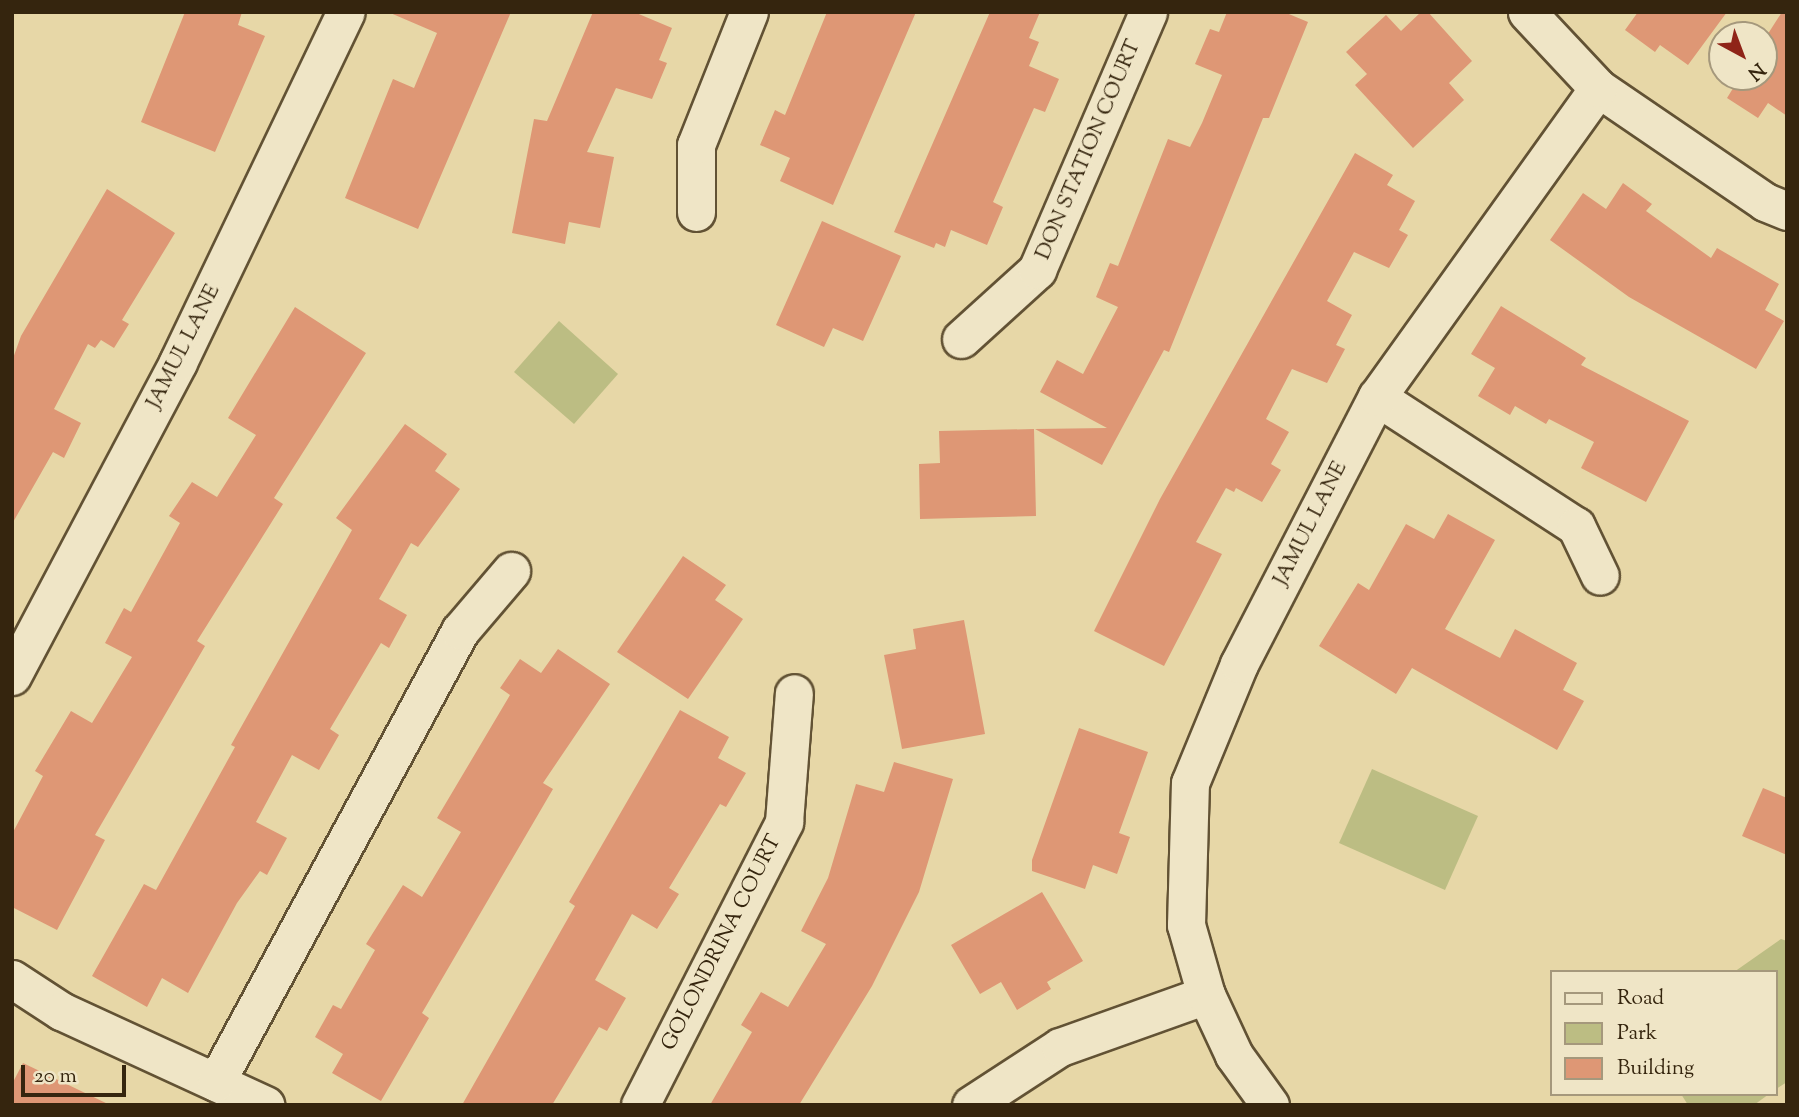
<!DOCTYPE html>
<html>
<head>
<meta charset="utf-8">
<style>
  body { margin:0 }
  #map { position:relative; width:1799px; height:1117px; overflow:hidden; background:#e7d7a7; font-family:"Sorts Mill Goudy",serif }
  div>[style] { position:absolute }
  .green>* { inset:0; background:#bcbd83 }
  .building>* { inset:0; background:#de9775 }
  .roads { filter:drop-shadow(2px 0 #625234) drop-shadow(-2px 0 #625234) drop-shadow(0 2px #625234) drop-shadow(0 -2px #625234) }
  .minor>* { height:37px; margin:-18.5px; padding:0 18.5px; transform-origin:18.5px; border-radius:18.5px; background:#efe5c6 }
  span { translate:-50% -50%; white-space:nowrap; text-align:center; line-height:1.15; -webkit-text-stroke:7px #efe5c6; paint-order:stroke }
  .street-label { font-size:21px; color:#35250e }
  .frame { position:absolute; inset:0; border:14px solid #35250e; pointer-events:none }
  .legend { position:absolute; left:1550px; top:970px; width:228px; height:126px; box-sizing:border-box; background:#efe5c6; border:2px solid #a5987c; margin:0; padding:9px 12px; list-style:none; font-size:21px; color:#35250e }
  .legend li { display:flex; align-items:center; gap:14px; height:35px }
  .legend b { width:35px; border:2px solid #a5987c }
  .north { position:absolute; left:1708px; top:21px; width:70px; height:70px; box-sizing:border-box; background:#efe5c6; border:2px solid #a5987c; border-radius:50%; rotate:139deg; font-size:19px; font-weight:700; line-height:28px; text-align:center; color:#35250e }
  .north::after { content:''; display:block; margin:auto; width:24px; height:32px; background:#8f2418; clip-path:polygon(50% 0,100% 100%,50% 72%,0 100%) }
  .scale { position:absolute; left:21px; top:1065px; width:105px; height:32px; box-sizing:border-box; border:4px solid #35250e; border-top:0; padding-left:9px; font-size:21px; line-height:24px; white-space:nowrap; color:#35250e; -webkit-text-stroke:5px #efe5c6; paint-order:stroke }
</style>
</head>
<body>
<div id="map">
  <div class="green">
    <div style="clip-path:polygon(559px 321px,618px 374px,574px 424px,514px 372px)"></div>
    <div style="clip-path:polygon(1372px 769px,1478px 816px,1445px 890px,1339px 843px)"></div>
    <div style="clip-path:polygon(1781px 939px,1787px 941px,1787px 1082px,1776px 1089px,1776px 972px,1734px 972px)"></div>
    <div style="clip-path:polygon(1681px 1094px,1769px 1094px,1754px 1105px,1688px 1105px)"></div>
  </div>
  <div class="building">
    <div style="clip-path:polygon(185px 12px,242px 12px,238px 25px,265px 36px,215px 152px,141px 122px)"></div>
    <div style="clip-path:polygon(388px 12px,511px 12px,418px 229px,345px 198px,393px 79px,414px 88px,437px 33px)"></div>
    <div style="clip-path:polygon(593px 12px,634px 12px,672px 28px,659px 60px,667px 63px,652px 99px,616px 88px,587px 152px,614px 157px,600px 228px,569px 222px,565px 244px,512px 233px,534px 119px,547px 121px)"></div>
    <div style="clip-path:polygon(827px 12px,916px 12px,833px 205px,780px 181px,790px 158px,760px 145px,775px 110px,785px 115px)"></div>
    <div style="clip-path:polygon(990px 12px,1040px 12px,1029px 38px,1039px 42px,1029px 66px,1059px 79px,1045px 112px,1034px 108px,1019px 142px,993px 202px,1003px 207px,987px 245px,951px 230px,945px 247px,936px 243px,934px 248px,894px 232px)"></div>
    <div style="clip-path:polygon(1227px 12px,1284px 12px,1308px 22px,1269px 118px,1263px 118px,1169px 352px,1164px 350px,1102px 465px,1035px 429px,1107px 428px,1040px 392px,1057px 360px,1083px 374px,1118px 307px,1096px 297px,1110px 263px,1118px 266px,1168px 139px,1190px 147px,1202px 123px,1222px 75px,1195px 64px,1210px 29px,1219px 32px)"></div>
    <div style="clip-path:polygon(1421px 12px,1428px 12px,1472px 61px,1449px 83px,1464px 100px,1413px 148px,1355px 85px,1367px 74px,1346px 52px,1386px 15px,1401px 31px)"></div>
    <div style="clip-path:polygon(1638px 12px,1727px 12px,1688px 65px,1660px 45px,1655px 52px,1625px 30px)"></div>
    <div style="clip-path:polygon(1782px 12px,1787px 12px,1787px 116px,1768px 103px,1758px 118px,1727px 98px,1740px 77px,1764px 77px,1764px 40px)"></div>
    <div style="clip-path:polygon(1355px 153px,1393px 175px,1387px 185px,1415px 201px,1399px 230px,1408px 235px,1389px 268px,1354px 252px,1327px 301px,1352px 315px,1336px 345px,1345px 349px,1327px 383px,1292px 369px,1266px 419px,1289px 432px,1271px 464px,1281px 470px,1262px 502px,1236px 488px,1234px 492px,1226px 488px,1196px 542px,1222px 554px,1164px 666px,1094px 631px,1160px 499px)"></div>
    <div style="clip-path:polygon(1623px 183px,1652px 204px,1646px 211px,1711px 258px,1717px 248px,1779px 284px,1765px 310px,1784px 321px,1756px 369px,1629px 297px,1550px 240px,1583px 193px,1606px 209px)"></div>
    <div style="clip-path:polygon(107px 189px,175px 233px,122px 320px,129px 324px,114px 348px,101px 340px,95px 348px,88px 344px,54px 409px,81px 423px,64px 458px,53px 452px,12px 524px,12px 361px,21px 336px)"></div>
    <div style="clip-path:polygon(822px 221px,901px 256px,863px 341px,833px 328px,824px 347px,776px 325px)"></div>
    <div style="clip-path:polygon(1501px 306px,1586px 358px,1581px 365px,1689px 421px,1646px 502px,1581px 468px,1594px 442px,1549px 419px,1546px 424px,1515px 406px,1510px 415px,1478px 396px,1495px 368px,1471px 354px)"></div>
    <div style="clip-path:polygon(295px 307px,366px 353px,274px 498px,283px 504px,197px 641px,205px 646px,95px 835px,105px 840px,57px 930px,12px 907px,12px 834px,43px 776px,35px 771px,71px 711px,92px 723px,132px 657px,105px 643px,124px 608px,131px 612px,180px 523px,169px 516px,192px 482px,217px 497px,256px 435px,228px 418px)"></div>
    <div style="clip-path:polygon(405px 424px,447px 454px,435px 471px,460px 489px,418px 547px,411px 543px,379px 599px,407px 615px,389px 648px,381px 643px,330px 729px,339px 735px,319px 770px,292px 755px,256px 822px,287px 838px,267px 875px,260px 871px,237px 903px,188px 993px,162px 978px,147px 1007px,92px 976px,144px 884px,156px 890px,235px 747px,231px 745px,352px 530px,336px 518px)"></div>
    <div style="clip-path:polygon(1034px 429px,1036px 516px,920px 519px,919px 464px,940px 463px,939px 431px)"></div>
    <div style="clip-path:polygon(1448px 514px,1495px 540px,1445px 629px,1500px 658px,1515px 629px,1577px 663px,1563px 690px,1584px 701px,1557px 750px,1412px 668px,1396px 694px,1319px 646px,1358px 583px,1369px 590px,1406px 524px,1434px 539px)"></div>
    <div style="clip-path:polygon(683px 556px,726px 585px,715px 600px,743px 619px,688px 699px,617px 652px)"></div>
    <div style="clip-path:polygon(964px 620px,985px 734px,902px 749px,884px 655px,916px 649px,913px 629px)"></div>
    <div style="clip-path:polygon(558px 649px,610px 684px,543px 783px,553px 789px,422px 1013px,429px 1018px,381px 1101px,332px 1073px,343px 1054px,315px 1037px,333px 1005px,341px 1009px,375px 950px,366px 944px,403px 885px,422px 897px,461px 832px,437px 818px,510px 695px,500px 688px,520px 659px,541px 673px)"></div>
    <div style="clip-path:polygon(680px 710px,729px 737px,718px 758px,746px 773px,726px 807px,720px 804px,669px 888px,679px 894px,657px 929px,632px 914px,595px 980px,626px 998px,607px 1031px,599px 1027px,552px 1105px,462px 1105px,575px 906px,569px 902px)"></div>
    <div style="clip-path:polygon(1079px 728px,1148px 752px,1119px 833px,1130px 837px,1117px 874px,1093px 865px,1085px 889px,1032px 871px,1032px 860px)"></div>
    <div style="clip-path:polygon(894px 762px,953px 779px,919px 892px,872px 986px,799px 1105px,710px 1105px,752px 1032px,741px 1025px,761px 992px,788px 1007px,826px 944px,801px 931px,828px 878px,856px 784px,884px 792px)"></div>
    <div style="clip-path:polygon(1763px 788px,1787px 798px,1787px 855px,1742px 836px)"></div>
    <div style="clip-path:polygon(1042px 892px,1083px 961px,1047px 982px,1051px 989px,1017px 1010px,1001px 982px,980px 994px,951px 945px)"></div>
    <div style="clip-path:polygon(23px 1063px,110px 1105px,12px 1105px,12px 1084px)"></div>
  </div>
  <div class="roads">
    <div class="minor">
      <div style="left:1598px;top:88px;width:202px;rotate:34.3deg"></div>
      <div style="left:1765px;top:202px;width:24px;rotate:22deg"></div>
      <div style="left:696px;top:212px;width:67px;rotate:-90deg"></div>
      <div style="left:696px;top:145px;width:143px;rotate:-68.3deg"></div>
      <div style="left:961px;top:339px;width:103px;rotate:-42.2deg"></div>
      <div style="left:1037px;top:270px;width:281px;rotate:-66.7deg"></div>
      <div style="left:1377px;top:397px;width:237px;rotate:33deg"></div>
      <div style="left:1576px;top:526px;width:55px;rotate:64.4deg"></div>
      <div style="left:12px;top:676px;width:355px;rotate:-62.1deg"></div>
      <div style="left:178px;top:362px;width:388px;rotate:-64.4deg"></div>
      <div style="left:12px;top:979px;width:59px;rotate:33.1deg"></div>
      <div style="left:61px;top:1011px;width:225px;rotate:24.7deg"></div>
      <div style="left:216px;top:1082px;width:513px;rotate:-61.59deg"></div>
      <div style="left:460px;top:631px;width:79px;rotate:-49.6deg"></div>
      <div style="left:640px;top:1105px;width:318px;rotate:-63deg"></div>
      <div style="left:784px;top:822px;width:129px;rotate:-85.6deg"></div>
      <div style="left:971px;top:1105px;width:106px;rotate:-33.1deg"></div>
      <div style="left:1060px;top:1047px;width:155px;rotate:-19.6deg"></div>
      <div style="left:1270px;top:1105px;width:62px;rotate:-125.8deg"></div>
      <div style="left:1234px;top:1055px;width:66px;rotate:-115deg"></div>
      <div style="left:1206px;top:995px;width:73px;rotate:-105.9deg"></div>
      <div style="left:1186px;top:925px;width:142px;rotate:-88.4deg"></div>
      <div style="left:1190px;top:783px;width:129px;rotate:-67.6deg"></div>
      <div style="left:1239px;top:664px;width:301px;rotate:-62.7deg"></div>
      <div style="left:1377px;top:397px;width:380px;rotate:-54.4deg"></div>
      <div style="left:1598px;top:88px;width:104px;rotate:-133.1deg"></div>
    </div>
  </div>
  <div class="street-label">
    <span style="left:1089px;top:150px;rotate:-67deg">DON STATION COURT</span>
    <span style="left:184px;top:347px;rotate:-63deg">JAMUL LANE</span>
    <span style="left:1311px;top:524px;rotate:-63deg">JAMUL LANE</span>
    <span style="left:722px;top:943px;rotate:-63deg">GOLONDRINA COURT</span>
  </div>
  <div class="frame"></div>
  <ul class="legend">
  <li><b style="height:9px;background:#efe5c6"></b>Road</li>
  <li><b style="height:19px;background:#bcbd83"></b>Park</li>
  <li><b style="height:19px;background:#de9775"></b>Building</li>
  </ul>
  <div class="north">N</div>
  <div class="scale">20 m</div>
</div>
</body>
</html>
